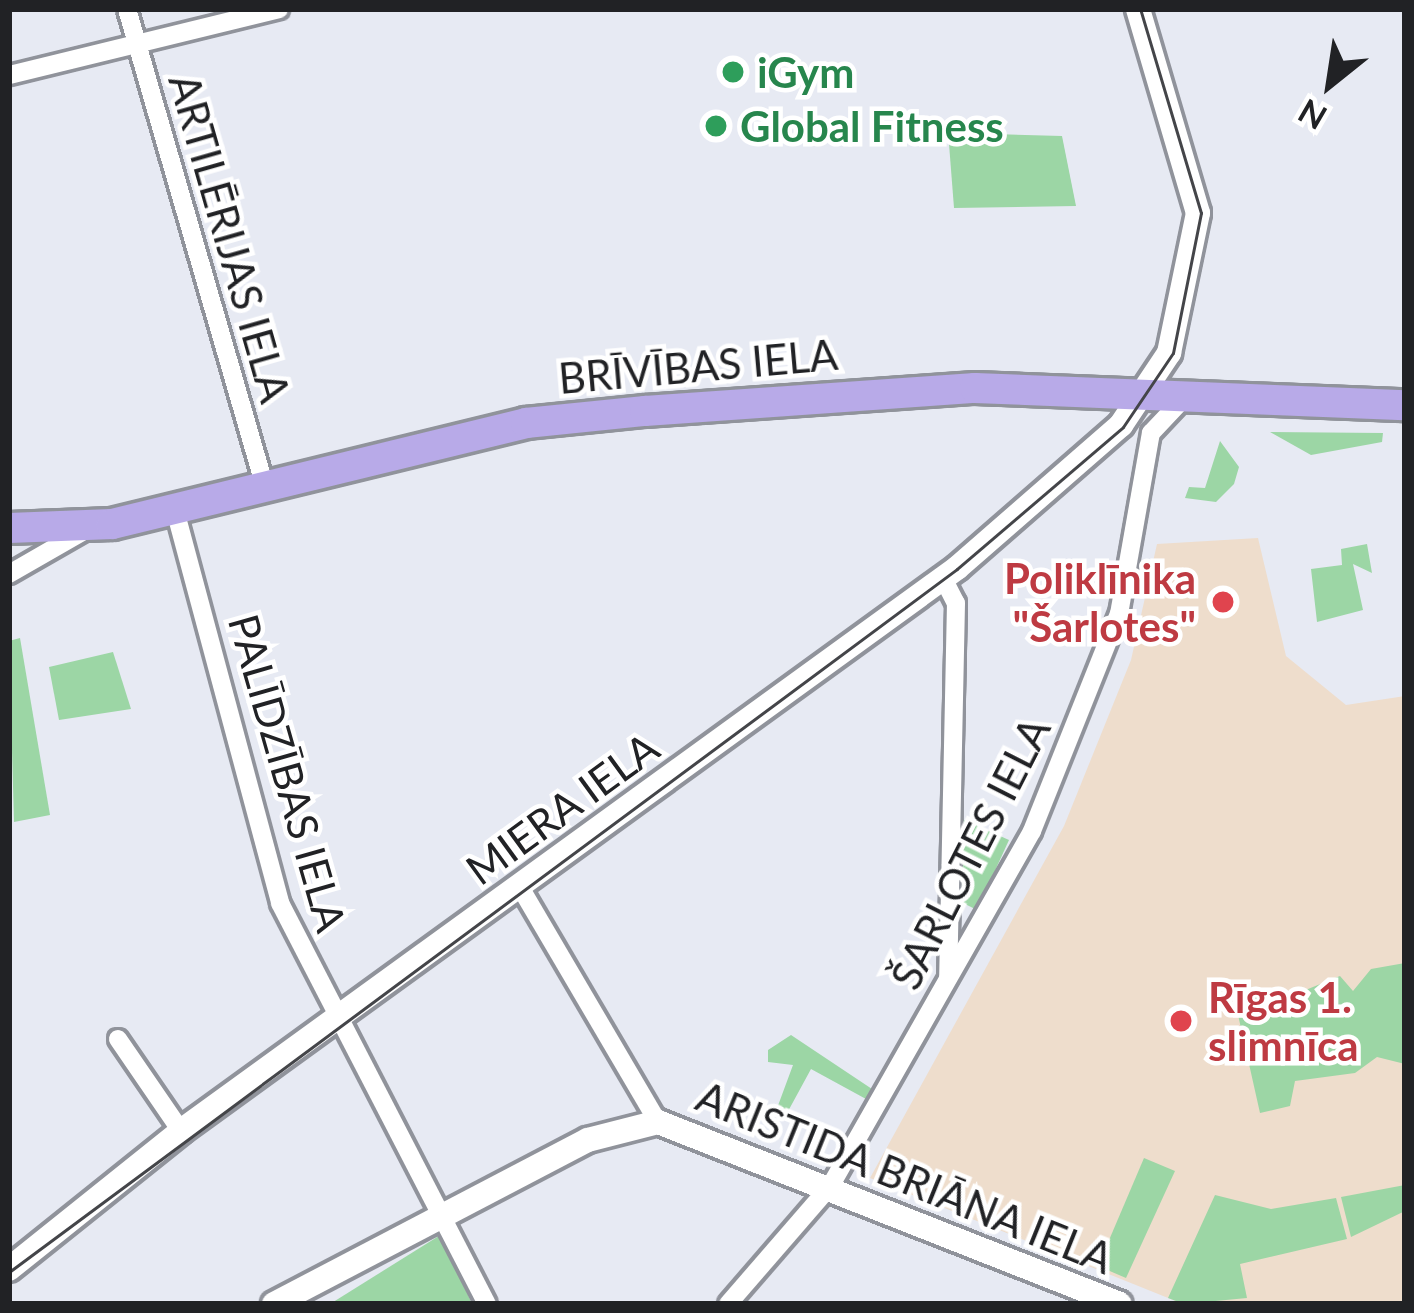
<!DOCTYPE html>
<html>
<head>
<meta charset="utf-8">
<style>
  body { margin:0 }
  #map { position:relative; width:1414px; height:1313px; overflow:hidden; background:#e7eaf3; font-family:Lato,sans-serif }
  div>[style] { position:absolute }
  .medical>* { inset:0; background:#edc }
  .green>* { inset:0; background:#9cd6a5 }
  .roads { filter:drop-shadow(3px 0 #90939b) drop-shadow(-3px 0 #90939b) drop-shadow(0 3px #90939b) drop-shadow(0 -3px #90939b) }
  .minor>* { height:18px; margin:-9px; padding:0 9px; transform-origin:9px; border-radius:9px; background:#fff }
  .tertiary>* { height:24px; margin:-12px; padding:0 12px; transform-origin:12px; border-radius:12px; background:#fff }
  .trunk>* { height:30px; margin:-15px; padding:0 15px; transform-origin:15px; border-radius:15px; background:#b8aae8 }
  .tram>* { height:3px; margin:-1.5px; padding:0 1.5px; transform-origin:1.5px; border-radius:1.5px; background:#444549 }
  .dots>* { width:33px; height:33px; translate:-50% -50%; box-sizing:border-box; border:6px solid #fff; border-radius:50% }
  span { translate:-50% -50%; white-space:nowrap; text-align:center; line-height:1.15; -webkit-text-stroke:9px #fff; paint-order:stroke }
  .leisure-label { font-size:42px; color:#27864d; font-weight:700 }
  .left { translate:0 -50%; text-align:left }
  .street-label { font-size:42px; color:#212225 }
  .health-label { font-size:42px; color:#be3a42; font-weight:700 }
  .right { translate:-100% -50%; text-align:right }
  .frame { position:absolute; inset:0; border:12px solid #212225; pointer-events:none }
  .north { position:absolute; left:1270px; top:24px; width:120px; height:120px; -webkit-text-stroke:9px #fff; paint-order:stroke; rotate:210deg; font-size:33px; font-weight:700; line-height:48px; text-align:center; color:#212225 }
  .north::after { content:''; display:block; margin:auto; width:42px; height:54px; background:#212225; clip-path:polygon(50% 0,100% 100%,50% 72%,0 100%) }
</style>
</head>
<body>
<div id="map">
  <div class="medical">
    <div style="clip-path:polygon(1258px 538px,1286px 656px,1346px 705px,1405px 696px,1405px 1304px,1183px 1304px,870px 1178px,1064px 826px,1131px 660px,1157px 544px)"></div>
  </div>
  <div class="green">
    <div style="clip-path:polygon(960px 133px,1062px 136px,1076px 206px,954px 208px,949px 144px)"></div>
    <div style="clip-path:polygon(1270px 432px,1383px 433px,1382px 442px,1311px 455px)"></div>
    <div style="clip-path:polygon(1220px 441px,1239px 467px,1234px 484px,1216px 502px,1185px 498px,1189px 487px,1205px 488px)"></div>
    <div style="clip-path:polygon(1367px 544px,1372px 573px,1353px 564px,1363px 610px,1317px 622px,1311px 569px,1342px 565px,1341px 549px)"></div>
    <div style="clip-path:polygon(20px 638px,50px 815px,14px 822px,9px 641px)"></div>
    <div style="clip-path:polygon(113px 652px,131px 709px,59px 720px,49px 667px)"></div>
    <div style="clip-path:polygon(962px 819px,1009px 840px,977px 910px,959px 901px)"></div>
    <div style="clip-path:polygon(1405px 963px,1405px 1064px,1377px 1057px,1355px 1073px,1295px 1081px,1290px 1106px,1260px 1113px,1234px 997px,1269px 989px,1281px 1000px,1340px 976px,1353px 991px,1371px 969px)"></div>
    <div style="clip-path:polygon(791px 1035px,872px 1089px,866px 1099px,811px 1069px,786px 1115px,776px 1111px,793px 1065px,768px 1062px,768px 1050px)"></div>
    <div style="clip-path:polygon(1144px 1158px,1175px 1171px,1126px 1278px,1098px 1266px)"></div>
    <div style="clip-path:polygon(1405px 1185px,1405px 1211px,1351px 1237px,1341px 1197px)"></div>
    <div style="clip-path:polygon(1215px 1195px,1271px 1209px,1336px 1198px,1347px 1239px,1240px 1264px,1247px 1298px,1184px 1304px,1168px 1298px)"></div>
    <div style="clip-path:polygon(442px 1234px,472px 1304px,330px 1304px)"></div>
  </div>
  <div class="roads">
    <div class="minor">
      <div style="left:127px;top:9px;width:498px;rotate:73.9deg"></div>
      <div style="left:9px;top:75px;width:278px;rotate:-13.7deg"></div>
      <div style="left:175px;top:510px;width:407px;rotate:75deg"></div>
      <div style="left:280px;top:903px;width:451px;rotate:62.7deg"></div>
      <div style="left:9px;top:574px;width:92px;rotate:-29.9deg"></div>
      <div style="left:943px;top:578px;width:28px;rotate:63deg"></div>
      <div style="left:956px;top:603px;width:375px;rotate:91.2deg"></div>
      <div style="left:520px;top:887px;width:273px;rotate:59.6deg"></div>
      <div style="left:118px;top:1039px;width:112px;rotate:55.6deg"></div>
      <div style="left:728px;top:1304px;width:157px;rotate:-49.1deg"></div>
      <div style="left:831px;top:1185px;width:407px;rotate:-60.4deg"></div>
      <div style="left:1032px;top:831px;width:234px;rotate:-68.2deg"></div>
      <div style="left:1119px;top:614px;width:184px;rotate:-80deg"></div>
      <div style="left:1151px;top:433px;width:50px;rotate:-46.6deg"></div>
    </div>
    <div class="tertiary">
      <div style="left:9px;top:1269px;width:221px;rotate:-38.7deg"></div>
      <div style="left:181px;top:1131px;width:959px;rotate:-35.96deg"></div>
      <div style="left:957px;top:568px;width:218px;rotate:-41.1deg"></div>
      <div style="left:1121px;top:425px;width:87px;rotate:-56.3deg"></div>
      <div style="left:1169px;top:353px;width:143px;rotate:-78.3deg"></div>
      <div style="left:1198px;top:213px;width:213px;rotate:-106.4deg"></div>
      <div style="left:274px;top:1304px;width:354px;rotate:-27.6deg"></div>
      <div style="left:588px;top:1140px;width:72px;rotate:-14.4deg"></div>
      <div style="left:658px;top:1122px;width:496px;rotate:21.5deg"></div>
    </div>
    <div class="trunk">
      <div style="left:9px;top:528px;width:103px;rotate:-2.2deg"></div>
      <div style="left:112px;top:524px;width:426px;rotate:-13.7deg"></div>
      <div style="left:526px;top:423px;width:120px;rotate:-5.8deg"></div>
      <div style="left:645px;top:411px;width:331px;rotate:-4deg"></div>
      <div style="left:975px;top:388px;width:430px;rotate:2.3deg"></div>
    </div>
  </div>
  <div class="tram">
    <div style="left:9px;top:1272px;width:1180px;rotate:-36.56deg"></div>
    <div style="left:957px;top:569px;width:218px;rotate:-40.5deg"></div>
    <div style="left:1123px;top:427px;width:89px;rotate:-56deg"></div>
    <div style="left:1173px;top:353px;width:143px;rotate:-78.7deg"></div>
    <div style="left:1201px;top:213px;width:213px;rotate:-106.6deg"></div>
  </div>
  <div class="dots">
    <div style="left:733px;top:72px;background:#2e9e5b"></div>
    <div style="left:716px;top:126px;background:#2e9e5b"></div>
    <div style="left:1223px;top:602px;background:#e0444e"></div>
    <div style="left:1181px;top:1021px;background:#e0444e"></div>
  </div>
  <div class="leisure-label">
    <span class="left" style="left:757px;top:72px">iGym</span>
    <span class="left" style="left:740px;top:126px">Global Fitness</span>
  </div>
  <div class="street-label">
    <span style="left:230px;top:238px;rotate:74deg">ARTILĒRIJAS IELA</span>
    <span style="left:698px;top:366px;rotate:-5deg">BRĪVĪBAS IELA</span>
    <span style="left:288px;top:773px;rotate:74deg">PALĪDZĪBAS IELA</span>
    <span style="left:562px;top:808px;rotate:-36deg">MIERA IELA</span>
    <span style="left:970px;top:853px;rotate:-63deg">ŠARLOTES IELA</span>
    <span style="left:905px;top:1177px;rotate:22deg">ARISTIDA BRIĀNA IELA</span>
  </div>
  <div class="health-label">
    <span class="right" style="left:1196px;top:602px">Poliklīnika<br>"Šarlotes"</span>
    <span class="left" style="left:1208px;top:1021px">Rīgas 1.<br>slimnīca</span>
  </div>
  <div class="frame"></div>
  <div class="north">N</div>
</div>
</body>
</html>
